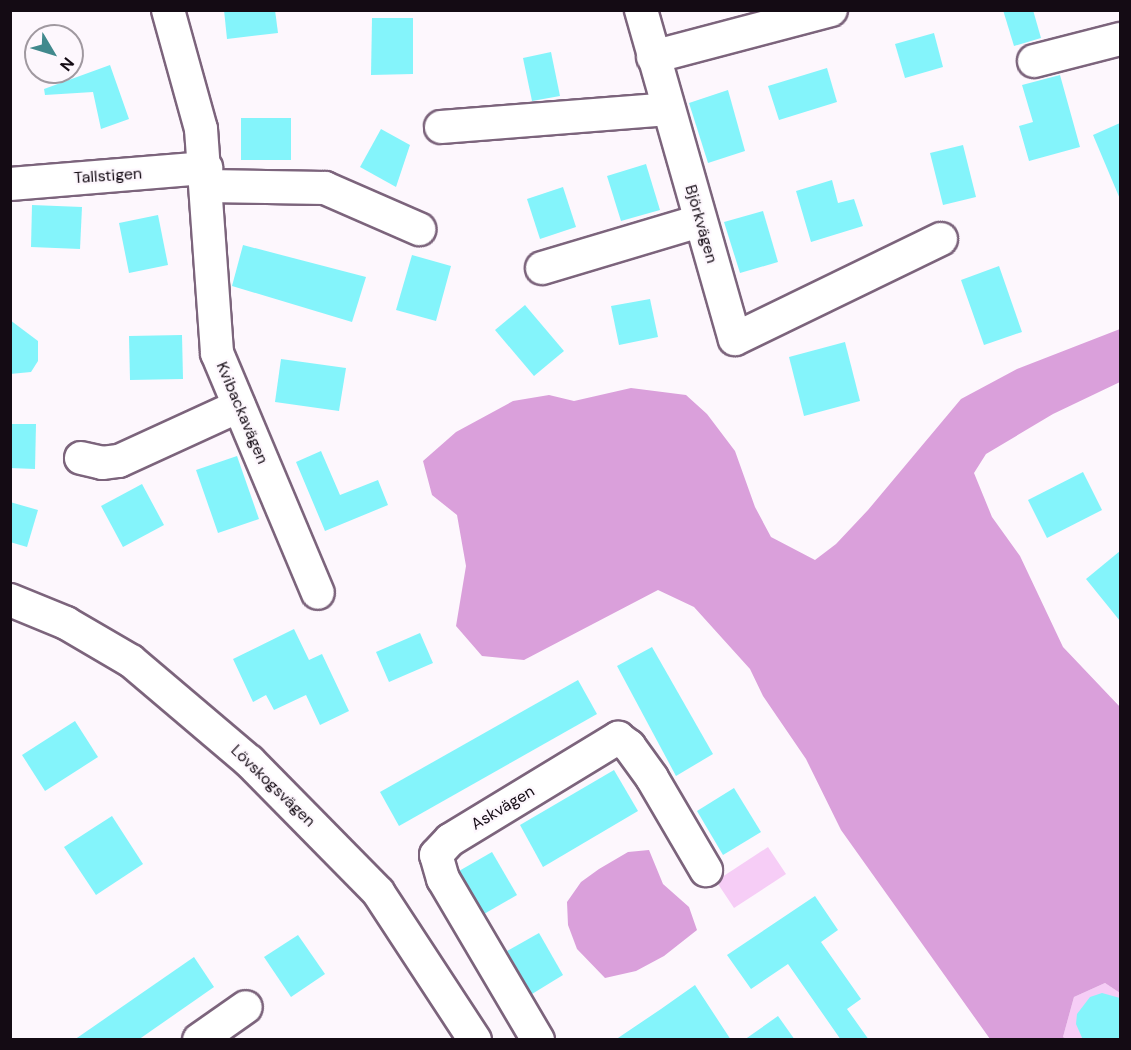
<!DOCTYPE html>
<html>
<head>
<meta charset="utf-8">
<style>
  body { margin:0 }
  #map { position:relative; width:1131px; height:1050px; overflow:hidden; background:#fdf7fd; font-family:"DM Sans",sans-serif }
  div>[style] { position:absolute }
  .green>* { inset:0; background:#f6cdf6 }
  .forest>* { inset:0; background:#daa0db }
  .building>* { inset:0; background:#84f4fb }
  .roads { filter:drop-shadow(2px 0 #7c647c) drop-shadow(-2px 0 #7c647c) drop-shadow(0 2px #7c647c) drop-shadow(0 -2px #7c647c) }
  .minor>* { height:32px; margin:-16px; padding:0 16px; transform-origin:16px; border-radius:16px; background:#fff }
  span { translate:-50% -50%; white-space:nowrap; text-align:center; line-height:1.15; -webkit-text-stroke:4.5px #fdf7fd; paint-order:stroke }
  .street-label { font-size:16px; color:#140b14 }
  .frame { position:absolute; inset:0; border:12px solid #140b14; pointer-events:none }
  .north { position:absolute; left:24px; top:24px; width:60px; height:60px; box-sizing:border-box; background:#fdf7fd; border:2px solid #a099a0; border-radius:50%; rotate:128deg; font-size:16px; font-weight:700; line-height:24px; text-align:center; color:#140b14 }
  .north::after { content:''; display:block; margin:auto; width:21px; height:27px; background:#41898d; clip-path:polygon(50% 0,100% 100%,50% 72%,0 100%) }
</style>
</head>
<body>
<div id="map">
  <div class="green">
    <div style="clip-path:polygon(768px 847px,786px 874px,734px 908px,716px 881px)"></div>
    <div style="clip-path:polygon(1105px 983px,1120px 993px,1120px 1039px,1066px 1040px,1063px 1037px,1074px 997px)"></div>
  </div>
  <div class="forest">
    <div style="clip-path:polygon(1120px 329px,1120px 382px,1053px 414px,986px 454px,974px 473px,992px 517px,1020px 556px,1063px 647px,1120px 707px,1120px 993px,1105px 983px,1074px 997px,1063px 1037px,1066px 1039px,990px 1039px,841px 830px,806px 759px,763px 696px,750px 669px,694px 607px,658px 590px,524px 660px,482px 656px,456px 626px,466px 566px,457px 515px,432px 495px,423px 461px,456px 432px,513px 401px,549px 395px,574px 401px,631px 388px,686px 395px,707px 414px,735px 451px,755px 507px,771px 537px,815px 560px,836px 544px,868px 510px,961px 399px,1017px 369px)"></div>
    <div style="clip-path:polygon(649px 850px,663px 884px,689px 907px,697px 930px,664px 956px,636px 971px,605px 978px,577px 949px,568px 925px,567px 902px,581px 882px,599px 869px,628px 852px)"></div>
  </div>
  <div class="building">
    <div style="clip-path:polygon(224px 10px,275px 10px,278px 33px,227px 39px)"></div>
    <div style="clip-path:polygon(1003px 10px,1033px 10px,1041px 38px,1014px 46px)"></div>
    <div style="clip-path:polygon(372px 18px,413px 18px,413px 74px,371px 75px)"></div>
    <div style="clip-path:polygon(934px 33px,943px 67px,905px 78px,895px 44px)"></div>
    <div style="clip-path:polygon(551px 52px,560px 96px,532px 101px,523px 58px)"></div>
    <div style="clip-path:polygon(110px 65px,129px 119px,101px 129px,93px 92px,45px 95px,44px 89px)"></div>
    <div style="clip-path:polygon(827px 68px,837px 102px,779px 120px,768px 86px)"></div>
    <div style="clip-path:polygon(1060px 75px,1080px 147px,1029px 161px,1019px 126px,1033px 122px,1022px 85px)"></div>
    <div style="clip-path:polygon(728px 90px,745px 151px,708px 163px,689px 103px)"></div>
    <div style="clip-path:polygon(241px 118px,291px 118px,291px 160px,241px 160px)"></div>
    <div style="clip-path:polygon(1120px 123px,1120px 199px,1093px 135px)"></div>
    <div style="clip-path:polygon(381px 129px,410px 145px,396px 187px,360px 167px)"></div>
    <div style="clip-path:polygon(963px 145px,976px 197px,943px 205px,930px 153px)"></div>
    <div style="clip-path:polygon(646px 164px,660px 210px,621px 221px,607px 176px)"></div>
    <div style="clip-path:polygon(832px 180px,838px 203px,854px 199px,863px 226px,811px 242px,796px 191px)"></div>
    <div style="clip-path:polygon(563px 187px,576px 227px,540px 239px,527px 199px)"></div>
    <div style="clip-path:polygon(32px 205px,82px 207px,80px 249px,31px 247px)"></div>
    <div style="clip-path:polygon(763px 211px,778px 262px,740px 273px,724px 222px)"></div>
    <div style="clip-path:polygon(158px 215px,168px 265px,129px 273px,119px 223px)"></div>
    <div style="clip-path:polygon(243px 245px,366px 277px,352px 322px,232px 286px)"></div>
    <div style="clip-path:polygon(412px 255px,451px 266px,436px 321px,396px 310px)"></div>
    <div style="clip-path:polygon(999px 266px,1022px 332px,984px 345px,961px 280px)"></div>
    <div style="clip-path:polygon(650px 299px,658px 337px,619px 345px,611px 306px)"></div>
    <div style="clip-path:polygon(525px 305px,564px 351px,534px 376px,495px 330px)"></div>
    <div style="clip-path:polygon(10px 320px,38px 341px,38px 361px,31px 372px,10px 374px)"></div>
    <div style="clip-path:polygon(182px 335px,183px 379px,130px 380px,129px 336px)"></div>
    <div style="clip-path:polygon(845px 342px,860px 401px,804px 416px,789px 357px)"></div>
    <div style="clip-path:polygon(281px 359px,346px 368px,339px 411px,275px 402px)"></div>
    <div style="clip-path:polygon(10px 424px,36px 424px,35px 469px,10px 468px)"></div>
    <div style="clip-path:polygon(321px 451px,340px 495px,378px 480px,388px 505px,325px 531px,296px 462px)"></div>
    <div style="clip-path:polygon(237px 456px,259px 519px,218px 533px,196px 470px)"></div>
    <div style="clip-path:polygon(1083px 472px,1102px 510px,1047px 538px,1028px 500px)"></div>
    <div style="clip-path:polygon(142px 484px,164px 525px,123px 547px,101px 506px)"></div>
    <div style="clip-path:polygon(10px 502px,38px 510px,27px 547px,10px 542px)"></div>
    <div style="clip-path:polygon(1120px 551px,1120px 621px,1086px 579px)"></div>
    <div style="clip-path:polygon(294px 629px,309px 660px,322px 654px,349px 711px,320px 725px,306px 695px,274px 710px,266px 695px,253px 702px,233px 659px)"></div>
    <div style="clip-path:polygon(420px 633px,433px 663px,389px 682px,376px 652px)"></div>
    <div style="clip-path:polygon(652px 647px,713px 754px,676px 776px,617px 666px)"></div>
    <div style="clip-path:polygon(578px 680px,597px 714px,399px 826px,380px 792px)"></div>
    <div style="clip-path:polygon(75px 721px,98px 757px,45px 791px,22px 755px)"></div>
    <div style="clip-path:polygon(614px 770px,638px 811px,543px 867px,520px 825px)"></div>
    <div style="clip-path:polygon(734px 788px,761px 832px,723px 855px,697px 811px)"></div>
    <div style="clip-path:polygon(112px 816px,143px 864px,96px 895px,64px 847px)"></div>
    <div style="clip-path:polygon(492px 852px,517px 895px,484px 914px,459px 871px)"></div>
    <div style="clip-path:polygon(815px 896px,838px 930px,821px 942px,861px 999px,847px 1009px,869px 1040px,841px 1040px,788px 964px,751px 989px,727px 955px)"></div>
    <div style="clip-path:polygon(539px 933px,563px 975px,532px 994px,507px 951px)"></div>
    <div style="clip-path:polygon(298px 935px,325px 974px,291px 997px,264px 957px)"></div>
    <div style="clip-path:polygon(194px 957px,214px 987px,138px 1040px,74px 1040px)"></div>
    <div style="clip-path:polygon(695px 985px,731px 1040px,615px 1040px,661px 1009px)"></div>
    <div style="clip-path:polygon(1102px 993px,1120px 998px,1120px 1040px,1083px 1040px,1076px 1024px,1077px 1014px,1090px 997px)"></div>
    <div style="clip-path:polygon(778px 1016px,795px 1040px,744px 1040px)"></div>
  </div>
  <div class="roads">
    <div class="minor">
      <div style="left:168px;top:10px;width:123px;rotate:74.5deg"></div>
      <div style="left:201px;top:129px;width:225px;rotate:85.9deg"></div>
      <div style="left:217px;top:353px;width:260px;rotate:67.2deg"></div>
      <div style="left:641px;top:10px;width:342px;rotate:74.1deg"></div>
      <div style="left:735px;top:339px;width:229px;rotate:-25.9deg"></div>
      <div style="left:653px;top:57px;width:184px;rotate:-14.8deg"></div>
      <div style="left:1034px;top:61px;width:89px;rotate:-14.3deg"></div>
      <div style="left:441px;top:127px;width:228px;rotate:-4.5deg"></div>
      <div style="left:10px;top:184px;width:197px;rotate:-4.7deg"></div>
      <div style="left:208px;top:186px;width:117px;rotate:1deg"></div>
      <div style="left:325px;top:188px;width:103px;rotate:23.6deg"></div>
      <div style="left:542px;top:268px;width:165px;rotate:-16.6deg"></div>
      <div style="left:81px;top:458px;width:22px;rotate:13deg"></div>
      <div style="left:102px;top:463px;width:17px;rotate:-7deg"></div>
      <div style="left:119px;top:461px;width:132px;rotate:-24.6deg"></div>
      <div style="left:10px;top:600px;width:61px;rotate:22.3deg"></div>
      <div style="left:66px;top:623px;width:75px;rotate:30.3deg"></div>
      <div style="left:131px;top:661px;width:155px;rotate:40.3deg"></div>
      <div style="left:249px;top:761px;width:184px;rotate:45.4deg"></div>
      <div style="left:378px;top:892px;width:177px;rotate:56.8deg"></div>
      <div style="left:199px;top:1040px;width:57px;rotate:-35.1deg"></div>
      <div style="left:538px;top:1040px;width:187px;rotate:-120.5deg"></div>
      <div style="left:443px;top:879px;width:25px;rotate:-106deg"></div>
      <div style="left:436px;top:855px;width:21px;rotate:-47deg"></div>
      <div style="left:450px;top:840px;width:197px;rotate:-31.3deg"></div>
      <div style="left:618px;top:738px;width:14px;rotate:36deg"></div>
      <div style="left:629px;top:746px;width:39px;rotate:54deg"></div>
      <div style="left:652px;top:778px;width:107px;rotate:59.6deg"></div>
    </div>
  </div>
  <div class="street-label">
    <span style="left:108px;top:176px;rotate:-4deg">Tallstigen</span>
    <span style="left:701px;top:224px;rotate:74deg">Björkvägen</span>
    <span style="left:242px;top:413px;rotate:67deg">Kvibackavägen</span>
    <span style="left:273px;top:786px;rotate:44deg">Lövskogsvägen</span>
    <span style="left:503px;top:808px;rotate:-31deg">Askvägen</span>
  </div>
  <div class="frame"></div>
  <div class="north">N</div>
</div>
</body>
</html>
